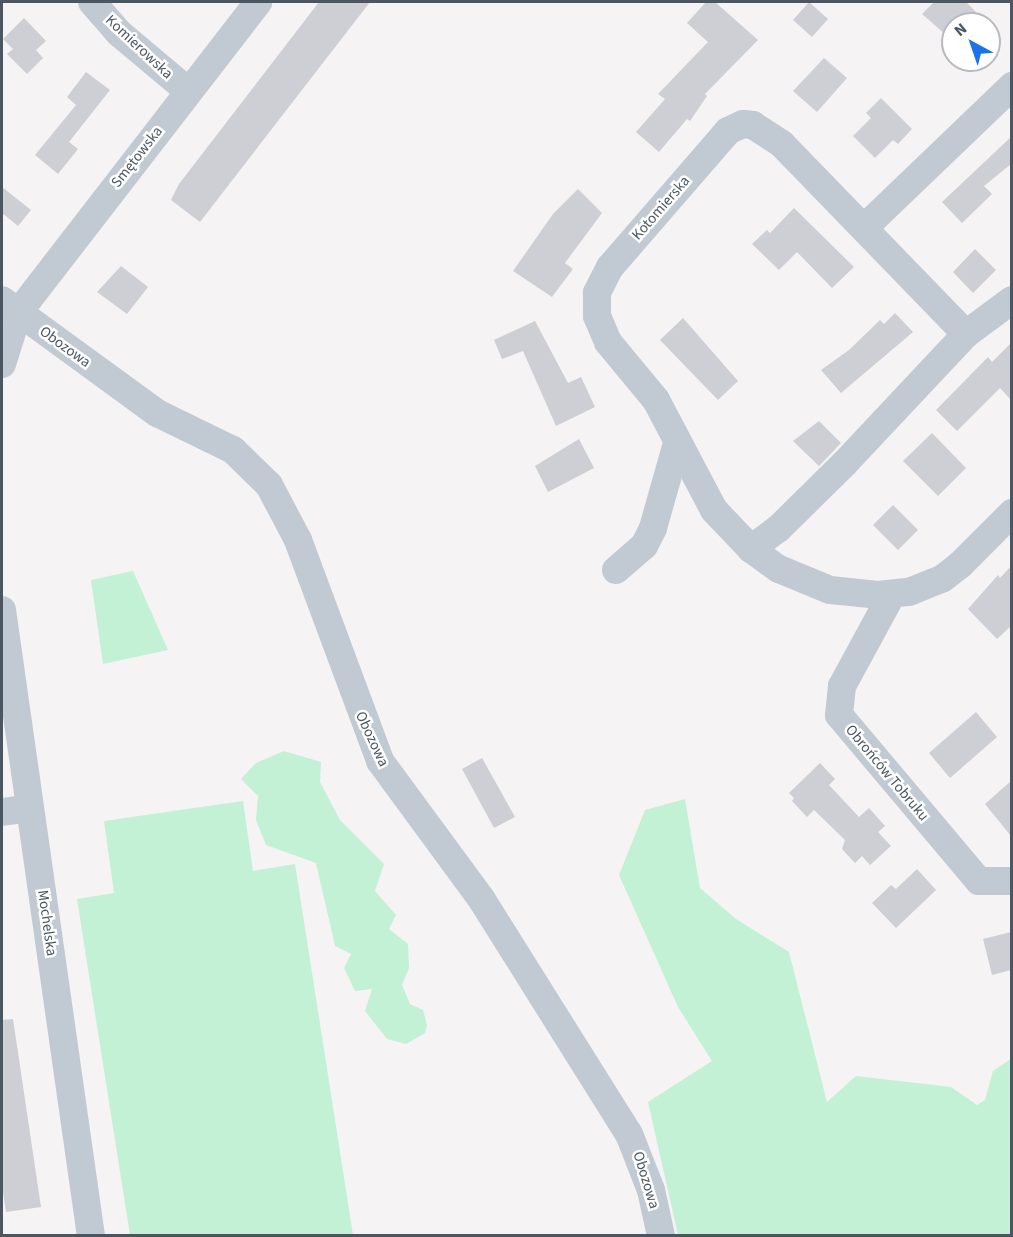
<!DOCTYPE html>
<html>
<head>
<meta charset="utf-8">
<style>
  body { margin:0 }
  #map { position:relative; width:1013px; height:1237px; overflow:hidden; background:#f5f3f3; font-family:"Source Sans 3",sans-serif }
  div>[style] { position:absolute }
  .green>* { inset:0; background:#c3f1d5 }
  .building>* { inset:0; background:#cdcfd5 }
  .minor>* { height:28px; margin:-14px; padding:0 14px; transform-origin:14px; border-radius:14px; background:#c1cad2 }
  span { translate:-50% -50%; white-space:nowrap; text-align:center; line-height:1.15; -webkit-text-stroke:5px #fff; paint-order:stroke }
  .street-label { font-size:15px; color:#4a5661 }
  .frame { position:absolute; inset:0; border:3px solid #4a5661; pointer-events:none }
  .north { position:absolute; left:941px; top:12px; width:60px; height:60px; box-sizing:border-box; background:#fff; border:2px solid #b7bbc0; border-radius:50%; rotate:320deg; font-size:16px; font-weight:700; line-height:24px; text-align:center; color:#4a5661 }
  .north::after { content:''; display:block; margin:auto; width:21px; height:27px; background:#1a73e8; clip-path:polygon(50% 0,100% 100%,50% 72%,0 100%) }
</style>
</head>
<body>
<div id="map">
  <div class="green">
    <div style="clip-path:polygon(133px 571px,168px 650px,103px 664px,91px 580px)"></div>
    <div style="clip-path:polygon(284px 751px,321px 762px,320px 782px,340px 820px,384px 864px,375px 891px,396px 915px,389px 929px,408px 944px,409px 968px,402px 985px,410px 1004px,423px 1010px,427px 1025px,425px 1033px,406px 1044px,387px 1039px,365px 1011px,372px 989px,355px 991px,344px 968px,351px 954px,335px 946px,316px 863px,266px 845px,256px 820px,258px 796px,241px 779px,256px 763px)"></div>
    <div style="clip-path:polygon(685px 799px,700px 888px,736px 919px,789px 952px,827px 1102px,856px 1076px,951px 1087px,977px 1105px,985px 1100px,993px 1071px,1011px 1059px,1011px 1235px,678px 1235px,648px 1102px,712px 1061px,678px 1007px,619px 875px,645px 810px)"></div>
    <div style="clip-path:polygon(243px 801px,253px 871px,295px 864px,353px 1235px,130px 1235px,77px 899px,114px 893px,104px 821px)"></div>
  </div>
  <div class="building">
    <div style="clip-path:polygon(319px 2px,370px 2px,200px 222px,171px 200px,179px 184px)"></div>
    <div style="clip-path:polygon(706px 2px,715px 2px,758px 40px,705px 94px,707px 96px,690px 121px,687px 119px,659px 152px,636px 132px,665px 99px,658px 94px,708px 42px,687px 23px)"></div>
    <div style="clip-path:polygon(809px 2px,828px 19px,812px 37px,793px 20px)"></div>
    <div style="clip-path:polygon(934px 2px,966px 2px,988px 24px,953px 24px,953px 41px,922px 14px)"></div>
    <div style="clip-path:polygon(24px 18px,46px 41px,36px 50px,43px 58px,27px 74px,7px 54px,13px 49px,3px 39px)"></div>
    <div style="clip-path:polygon(824px 58px,847px 78px,817px 112px,793px 91px)"></div>
    <div style="clip-path:polygon(86px 72px,110px 90px,69px 142px,78px 149px,58px 174px,35px 155px,76px 105px,67px 97px)"></div>
    <div style="clip-path:polygon(881px 98px,912px 129px,898px 144px,893px 140px,875px 158px,853px 136px,871px 118px,866px 113px)"></div>
    <div style="clip-path:polygon(1011px 137px,1011px 164px,984px 186px,992px 194px,962px 223px,942px 202px)"></div>
    <div style="clip-path:polygon(2px 187px,31px 210px,18px 226px,2px 213px)"></div>
    <div style="clip-path:polygon(578px 189px,602px 213px,565px 263px,573px 269px,552px 297px,513px 271px,553px 214px)"></div>
    <div style="clip-path:polygon(794px 208px,854px 267px,832px 288px,797px 252px,779px 270px,752px 244px,767px 230px,770px 233px)"></div>
    <div style="clip-path:polygon(975px 249px,996px 270px,973px 293px,953px 272px)"></div>
    <div style="clip-path:polygon(121px 266px,148px 287px,127px 314px,97px 292px)"></div>
    <div style="clip-path:polygon(895px 313px,913px 332px,841px 393px,821px 370px,849px 350px,880px 320px,884px 324px)"></div>
    <div style="clip-path:polygon(683px 318px,738px 381px,718px 400px,660px 340px)"></div>
    <div style="clip-path:polygon(535px 321px,568px 383px,581px 377px,595px 407px,556px 426px,523px 351px,502px 359px,494px 340px)"></div>
    <div style="clip-path:polygon(1011px 343px,1011px 400px,1000px 388px,957px 431px,936px 410px,988px 357px,992px 362px)"></div>
    <div style="clip-path:polygon(819px 421px,841px 443px,819px 466px,793px 441px)"></div>
    <div style="clip-path:polygon(932px 433px,966px 468px,938px 496px,903px 461px)"></div>
    <div style="clip-path:polygon(579px 439px,594px 468px,548px 492px,535px 466px)"></div>
    <div style="clip-path:polygon(893px 505px,918px 530px,898px 550px,873px 525px)"></div>
    <div style="clip-path:polygon(1011px 566px,1011px 626px,997px 639px,968px 609px,998px 575px,1000px 578px)"></div>
    <div style="clip-path:polygon(976px 712px,997px 737px,950px 778px,929px 753px)"></div>
    <div style="clip-path:polygon(482px 758px,515px 817px,494px 828px,462px 769px)"></div>
    <div style="clip-path:polygon(820px 763px,835px 779px,829px 785px,859px 817px,869px 808px,885px 826px,878px 832px,891px 846px,870px 865px,862px 856px,855px 863px,842px 849px,845px 840px,814px 810px,807px 817px,792px 801px,794px 798px,789px 793px)"></div>
    <div style="clip-path:polygon(1011px 781px,1011px 836px,985px 804px)"></div>
    <div style="clip-path:polygon(917px 869px,936px 890px,896px 928px,872px 903px,891px 885px,896px 889px)"></div>
    <div style="clip-path:polygon(1011px 932px,1011px 970px,992px 975px,983px 939px)"></div>
    <div style="clip-path:polygon(13px 1019px,41px 1207px,6px 1212px,2px 1185px,2px 1020px)"></div>
  </div>
  <div class="minor">
    <div style="left:92px;top:2px;width:41px;rotate:48.9deg"></div>
    <div style="left:119px;top:33px;width:90px;rotate:40deg"></div>
    <div style="left:865px;top:227px;width:204px;rotate:-43.8deg"></div>
    <div style="left:2px;top:300px;width:192px;rotate:36.1deg"></div>
    <div style="left:157px;top:413px;width:85px;rotate:26deg"></div>
    <div style="left:233px;top:450px;width:50px;rotate:44.2deg"></div>
    <div style="left:269px;top:485px;width:62px;rotate:62.2deg"></div>
    <div style="left:298px;top:540px;width:236px;rotate:69.6deg"></div>
    <div style="left:380px;top:761px;width:172px;rotate:53.7deg"></div>
    <div style="left:482px;top:900px;width:276px;rotate:57.9deg"></div>
    <div style="left:629px;top:1134px;width:60px;rotate:68.6deg"></div>
    <div style="left:651px;top:1190px;width:47px;rotate:77.7deg"></div>
    <div style="left:966px;top:334px;width:264px;rotate:-134.1deg"></div>
    <div style="left:782px;top:144px;width:35px;rotate:-147deg"></div>
    <div style="left:753px;top:125px;width:10px;rotate:-174deg"></div>
    <div style="left:743px;top:124px;width:17px;rotate:155deg"></div>
    <div style="left:728px;top:131px;width:180px;rotate:130.9deg"></div>
    <div style="left:610px;top:267px;width:29px;rotate:117deg"></div>
    <div style="left:597px;top:293px;width:23px;rotate:90deg"></div>
    <div style="left:597px;top:316px;width:28px;rotate:67deg"></div>
    <div style="left:608px;top:342px;width:75px;rotate:50.4deg"></div>
    <div style="left:656px;top:400px;width:124px;rotate:62.2deg"></div>
    <div style="left:714px;top:510px;width:54px;rotate:46.5deg"></div>
    <div style="left:751px;top:549px;width:34px;rotate:-37deg"></div>
    <div style="left:778px;top:529px;width:93px;rotate:-44.6deg"></div>
    <div style="left:844px;top:464px;width:178px;rotate:-46.8deg"></div>
    <div style="left:966px;top:334px;width:57px;rotate:-36.5deg"></div>
    <div style="left:2px;top:364px;width:53px;rotate:-72.6deg"></div>
    <div style="left:18px;top:313px;width:393px;rotate:-52.3deg"></div>
    <div style="left:751px;top:549px;width:34px;rotate:36deg"></div>
    <div style="left:779px;top:569px;width:55px;rotate:22.4deg"></div>
    <div style="left:830px;top:590px;width:48px;rotate:5.9deg"></div>
    <div style="left:878px;top:595px;width:31px;rotate:-6deg"></div>
    <div style="left:909px;top:592px;width:35px;rotate:-22deg"></div>
    <div style="left:942px;top:579px;width:23px;rotate:-38deg"></div>
    <div style="left:960px;top:565px;width:74px;rotate:-45deg"></div>
    <div style="left:616px;top:570px;width:37px;rotate:-41deg"></div>
    <div style="left:644px;top:546px;width:20px;rotate:-63deg"></div>
    <div style="left:653px;top:528px;width:88px;rotate:-74.2deg"></div>
    <div style="left:892px;top:594px;width:105px;rotate:118.5deg"></div>
    <div style="left:842px;top:686px;width:29px;rotate:96deg"></div>
    <div style="left:839px;top:715px;width:217px;rotate:49.9deg"></div>
    <div style="left:979px;top:881px;width:33px"></div>
    <div style="left:2px;top:610px;width:632px;rotate:81.91deg"></div>
    <div style="left:2px;top:812px;width:28px;rotate:-8deg"></div>
  </div>
  <div class="street-label">
    <span style="left:139px;top:47px;rotate:43deg">Komierowska</span>
    <span style="left:137px;top:157px;rotate:-52deg">Smętowska</span>
    <span style="left:661px;top:208px;rotate:-49deg">Kotomierska</span>
    <span style="left:65px;top:347px;rotate:36deg">Obozowa</span>
    <span style="left:372px;top:739px;rotate:65deg">Obozowa</span>
    <span style="left:887px;top:773px;rotate:50deg">Obrońców Tobruku</span>
    <span style="left:47px;top:923px;rotate:82deg">Mochelska</span>
    <span style="left:646px;top:1180px;rotate:73deg">Obozowa</span>
  </div>
  <div class="frame"></div>
  <div class="north">N</div>
</div>
</body>
</html>
